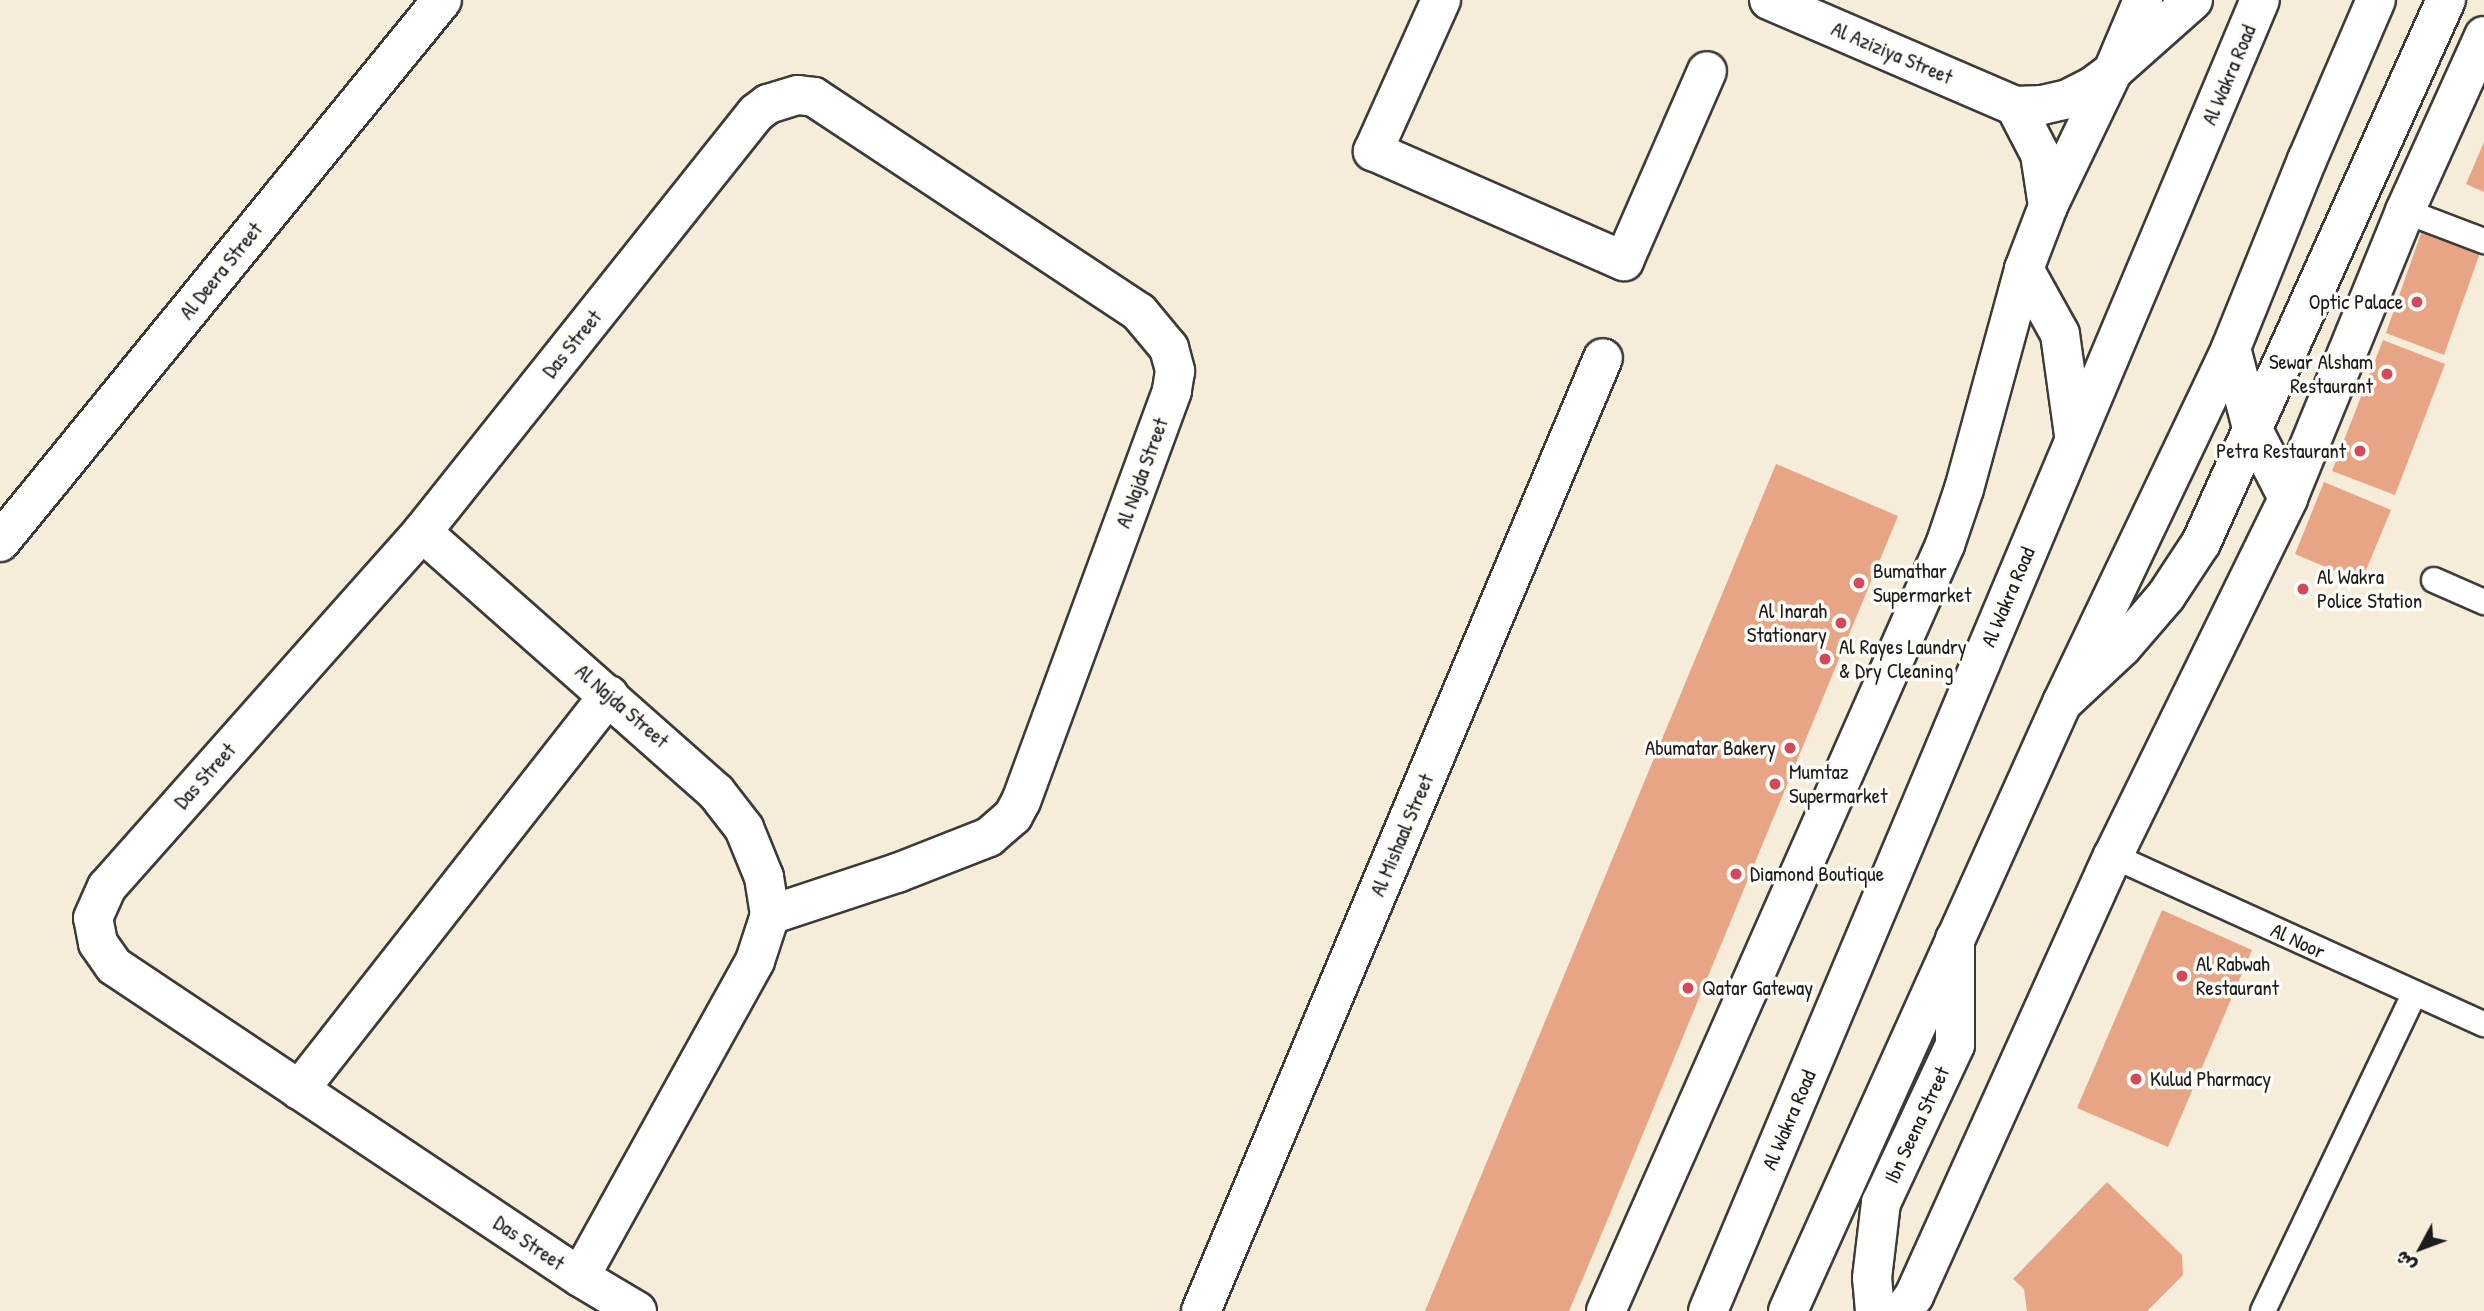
<!DOCTYPE html>
<html>
<head>
<meta charset="utf-8">
<style>
  body { margin:0 }
  #map { position:relative; width:2484px; height:1311px; overflow:hidden; background:#f5edda; font-family:"Patrick Hand","Playpen Sans Arabic",sans-serif }
  div>[style] { position:absolute }
  .building>* { inset:0; background:#e7a585 }
  .roads { filter:drop-shadow(2px 0 #3d3b38) drop-shadow(-2px 0 #3d3b38) drop-shadow(0 2px #3d3b38) drop-shadow(0 -2px #3d3b38) }
  .service>* { height:24px; margin:-12px; padding:0 12px; transform-origin:12px; border-radius:12px; background:#fff }
  .minor>* { height:38px; margin:-19px; padding:0 19px; transform-origin:19px; border-radius:19px; background:#fff }
  .trunk>* { height:38px; margin:-19px; padding:0 19px; transform-origin:19px; border-radius:19px; background:#fff }
  .dots>* { width:19px; height:19px; translate:-50% -50%; box-sizing:border-box; border:4px solid #fdfcf7; border-radius:50% }
  span { translate:-50% -50%; white-space:nowrap; text-align:center; line-height:1.15; -webkit-text-stroke:7px #fdfcf7; paint-order:stroke }
  .street-label { font-size:21px; color:#1c1c1c }
  .poi-label { font-size:21px; color:#1c1c1c }
  .right { translate:-100% -50%; text-align:right }
  .left { translate:0 -50%; text-align:left }
  .north { position:absolute; left:2386px; top:1213px; width:70px; height:70px; -webkit-text-stroke:5px #fdfcf7; paint-order:stroke; rotate:229deg; font-size:19px; font-weight:700; line-height:28px; text-align:center; color:#1c1c1c }
  .north::after { content:''; display:block; margin:auto; width:24px; height:32px; background:#1c1c1c; clip-path:polygon(50% 0,100% 100%,50% 72%,0 100%) }
</style>
</head>
<body>
<div id="map">
  <div class="building">
    <div style="clip-path:polygon(2484px 142px,2484px 192px,2466px 184px)"></div>
    <div style="clip-path:polygon(2425px 222px,2483px 244px,2444px 355px,2386px 333px)"></div>
    <div style="clip-path:polygon(2383px 340px,2445px 364px,2395px 495px,2332px 471px)"></div>
    <div style="clip-path:polygon(1776px 464px,1898px 516px,1602px 1233px,1569px 1311px,1425px 1311px)"></div>
    <div style="clip-path:polygon(2324px 482px,2391px 510px,2361px 582px,2295px 554px)"></div>
    <div style="clip-path:polygon(2162px 910px,2252px 950px,2168px 1147px,2077px 1108px)"></div>
    <div style="clip-path:polygon(2107px 1182px,2182px 1255px,2183px 1275px,2147px 1311px,2027px 1311px,2024px 1289px,2013px 1279px)"></div>
  </div>
  <div class="roads">
    <div class="service">
      <div style="left:2405px;top:211px;width:85px;rotate:20.8deg"></div>
      <div style="left:2434px;top:580px;width:55px;rotate:23.7deg"></div>
      <div style="left:2113px;top:856px;width:407px;rotate:24.4deg"></div>
      <div style="left:2263px;top:1311px;width:351px;rotate:-64.5deg"></div>
    </div>
    <div class="minor">
      <div style="left:1441px;top:0;width:166px;rotate:114.2deg"></div>
      <div style="left:1373px;top:151px;width:274px;rotate:23.7deg"></div>
      <div style="left:1624px;top:261px;width:207px;rotate:-66.4deg"></div>
      <div style="left:1769px;top:0;width:268px;rotate:23.3deg"></div>
      <div style="left:2015px;top:106px;width:27px;rotate:-2deg"></div>
      <div style="left:2042px;top:105px;width:27px;rotate:-13deg"></div>
      <div style="left:2068px;top:99px;width:27px;rotate:-27deg"></div>
      <div style="left:2092px;top:87px;width:26px;rotate:-37deg"></div>
      <div style="left:2015px;top:106px;width:54px;rotate:62.5deg"></div>
      <div style="left:2040px;top:154px;width:53px;rotate:81.3deg"></div>
      <div style="left:422px;top:532px;width:392px;rotate:41.5deg"></div>
      <div style="left:716px;top:792px;width:46px;rotate:52.1deg"></div>
      <div style="left:744px;top:828px;width:53px;rotate:67.8deg"></div>
      <div style="left:764px;top:877px;width:38px;rotate:81deg"></div>
      <div style="left:770px;top:915px;width:48px;rotate:108.1deg"></div>
      <div style="left:755px;top:961px;width:361px;rotate:119deg"></div>
      <div style="left:0;top:542px;width:699px;rotate:-50.8deg"></div>
      <div style="left:2062px;top:703px;width:82px;rotate:-43deg"></div>
      <div style="left:2122px;top:647px;width:67px;rotate:-49.2deg"></div>
      <div style="left:2166px;top:596px;width:64px;rotate:-56.6deg"></div>
      <div style="left:2201px;top:543px;width:596px;rotate:-65.72deg"></div>
      <div style="left:299px;top:1090px;width:502px;rotate:-51.87deg"></div>
      <div style="left:637px;top:1311px;width:66px;rotate:-149.2deg"></div>
      <div style="left:580px;top:1277px;width:560px;rotate:-146.28deg"></div>
      <div style="left:114px;top:966px;width:28px;rotate:-125deg"></div>
      <div style="left:98px;top:943px;width:25px;rotate:-101deg"></div>
      <div style="left:93px;top:918px;width:34px;rotate:-66deg"></div>
      <div style="left:107px;top:887px;width:475px;rotate:-48.4deg"></div>
      <div style="left:422px;top:532px;width:536px;rotate:-51.44deg"></div>
      <div style="left:756px;top:113px;width:15px;rotate:-37deg"></div>
      <div style="left:768px;top:104px;width:31px;rotate:-17deg"></div>
      <div style="left:798px;top:95px;width:16px;rotate:7deg"></div>
      <div style="left:814px;top:97px;width:390px;rotate:33.5deg"></div>
      <div style="left:1139px;top:312px;width:47px;rotate:50.2deg"></div>
      <div style="left:1169px;top:348px;width:24px;rotate:75deg"></div>
      <div style="left:1175px;top:371px;width:20px;rotate:99deg"></div>
      <div style="left:1172px;top:391px;width:437px;rotate:110.2deg"></div>
      <div style="left:1021px;top:801px;width:17px;rotate:118deg"></div>
      <div style="left:1013px;top:816px;width:32px;rotate:139deg"></div>
      <div style="left:989px;top:837px;width:99px;rotate:158.6deg"></div>
      <div style="left:897px;top:873px;width:134px;rotate:161.7deg"></div>
      <div style="left:1201px;top:1311px;width:1034px;rotate:-67.13deg"></div>
      <div style="left:1606px;top:1311px;width:838px;rotate:-66.13deg"></div>
      <div style="left:1945px;top:545px;width:59px;rotate:-71.3deg"></div>
      <div style="left:1964px;top:489px;width:228px;rotate:-74.7deg"></div>
      <div style="left:2024px;top:269px;width:67px;rotate:-69.1deg"></div>
      <div style="left:2048px;top:206px;width:150px;rotate:-64.3deg"></div>
      <div style="left:2113px;top:71px;width:77px;rotate:-67.1deg"></div>
      <div style="left:1875px;top:1311px;width:33px;rotate:-95deg"></div>
      <div style="left:1872px;top:1278px;width:76px;rotate:-83.2deg"></div>
      <div style="left:1881px;top:1203px;width:174px;rotate:-64.9deg"></div>
      <div style="left:1955px;top:1045px;width:106px;rotate:-90deg"></div>
      <div style="left:1903px;top:1311px;width:19px;rotate:-54deg"></div>
      <div style="left:1914px;top:1296px;width:483px;rotate:-65.7deg"></div>
      <div style="left:2113px;top:856px;width:398px;rotate:-63.9deg"></div>
      <div style="left:2288px;top:498px;width:310px;rotate:-67.8deg"></div>
      <div style="left:2405px;top:211px;width:192px;rotate:-65.7deg"></div>
    </div>
    <div class="trunk">
      <div style="left:2113px;top:71px;width:107px;rotate:-41.6deg"></div>
      <div style="left:2024px;top:269px;width:74px;rotate:61deg"></div>
      <div style="left:2060px;top:334px;width:102px;rotate:82.1deg"></div>
      <div style="left:2231px;top:348px;width:83px;rotate:75.3deg"></div>
      <div style="left:2252px;top:428px;width:79px;rotate:62.8deg"></div>
      <div style="left:1708px;top:1311px;width:1422px;rotate:-67.17deg"></div>
      <div style="left:1788px;top:1311px;width:667px;rotate:-65.74deg"></div>
      <div style="left:2062px;top:703px;width:393px;rotate:-64.5deg"></div>
      <div style="left:2231px;top:348px;width:203px;rotate:-68deg"></div>
      <div style="left:2307px;top:160px;width:174px;rotate:-66.7deg"></div>
    </div>
  </div>
  <div class="dots">
    <div style="left:2417px;top:302px;background:#d1495b"></div>
    <div style="left:2387px;top:374px;background:#d1495b"></div>
    <div style="left:2360px;top:451px;background:#d1495b"></div>
    <div style="left:1859px;top:583px;background:#d1495b"></div>
    <div style="left:2303px;top:589px;background:#d1495b"></div>
    <div style="left:1841px;top:623px;background:#d1495b"></div>
    <div style="left:1825px;top:659px;background:#d1495b"></div>
    <div style="left:1790px;top:748px;background:#d1495b"></div>
    <div style="left:1775px;top:784px;background:#d1495b"></div>
    <div style="left:1736px;top:874px;background:#d1495b"></div>
    <div style="left:2182px;top:976px;background:#d1495b"></div>
    <div style="left:1688px;top:988px;background:#d1495b"></div>
    <div style="left:2136px;top:1079px;background:#d1495b"></div>
  </div>
  <div class="street-label">
    <span style="left:1892px;top:53px;rotate:23deg">Al Aziziya Street</span>
    <span style="left:2229px;top:75px;rotate:-67deg">Al Wakra Road</span>
    <span style="left:221px;top:271px;rotate:-51deg">Al Deera Street</span>
    <span style="left:572px;top:344px;rotate:-51deg">Das Street</span>
    <span style="left:1142px;top:473px;rotate:-70deg">Al Najda Street</span>
    <span style="left:2008px;top:597px;rotate:-67deg">Al Wakra Road</span>
    <span style="left:622px;top:706px;rotate:41deg">Al Najda Street</span>
    <span style="left:205px;top:776px;rotate:-48deg">Das Street</span>
    <span style="left:1402px;top:835px;rotate:-67deg">Al Mishaal Street</span>
    <span style="left:2298px;top:941px;rotate:25deg">Al Noor</span>
    <span style="left:1789px;top:1120px;rotate:-67deg">Al Wakra Road</span>
    <span style="left:1917px;top:1125px;rotate:-65deg">Ibn Seena Street</span>
    <span style="left:529px;top:1243px;rotate:34deg">Das Street</span>
  </div>
  <div class="poi-label">
    <span class="right" style="left:2403px;top:302px">Optic Palace</span>
    <span class="right" style="left:2373px;top:374px">Sewar Alsham<br>Restaurant</span>
    <span class="right" style="left:2346px;top:451px">Petra Restaurant</span>
    <span class="left" style="left:1873px;top:583px">Bumathar<br>Supermarket</span>
    <span class="left" style="left:2317px;top:589px">Al Wakra<br>Police Station</span>
    <span class="right" style="left:1827px;top:623px">Al Inarah<br>Stationary</span>
    <span class="left" style="left:1839px;top:659px">Al Rayes Laundry<br>&amp; Dry Cleaning</span>
    <span class="right" style="left:1776px;top:748px">Abumatar Bakery</span>
    <span class="left" style="left:1789px;top:784px">Mumtaz<br>Supermarket</span>
    <span class="left" style="left:1750px;top:874px">Diamond Boutique</span>
    <span class="left" style="left:2196px;top:976px">Al Rabwah<br>Restaurant</span>
    <span class="left" style="left:1702px;top:988px">Qatar Gateway</span>
    <span class="left" style="left:2150px;top:1079px">Kulud Pharmacy</span>
  </div>
  <div class="north">ش</div>
</div>
</body>
</html>
